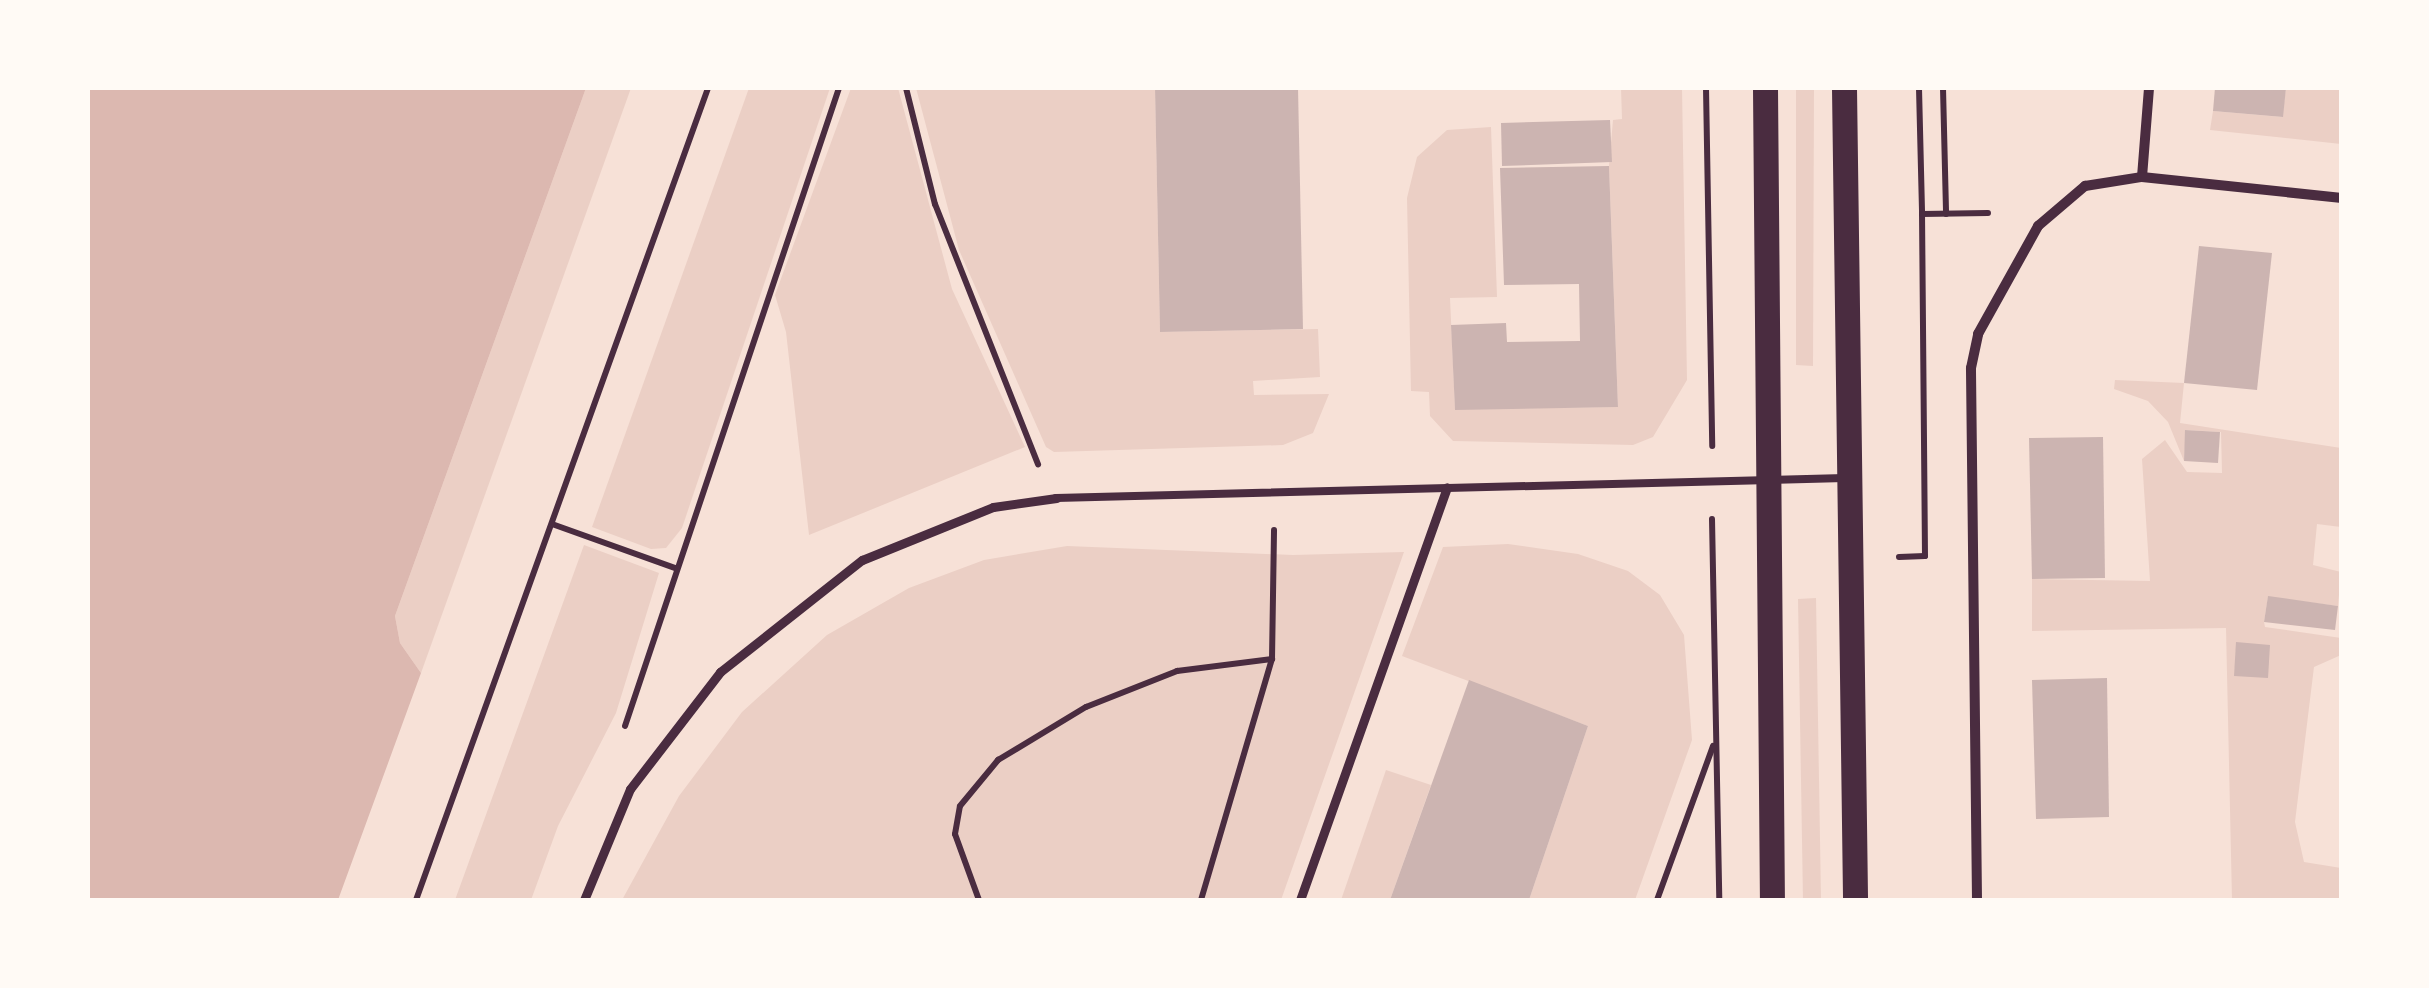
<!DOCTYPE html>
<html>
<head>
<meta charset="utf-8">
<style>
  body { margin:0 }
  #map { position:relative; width:2429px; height:988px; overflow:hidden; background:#f7e1d7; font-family:Lora,serif }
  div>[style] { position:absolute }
  .green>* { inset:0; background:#ebcfc5 }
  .water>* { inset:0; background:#dcb8b0 }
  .building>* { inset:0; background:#ccb4b1 }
  .path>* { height:6px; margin:-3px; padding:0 3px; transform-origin:3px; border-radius:3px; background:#4a2c40 }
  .service>* { height:8px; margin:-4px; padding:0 4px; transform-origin:4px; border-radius:4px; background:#4a2c40 }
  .pedestrian>* { height:9px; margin:-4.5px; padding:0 4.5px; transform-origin:4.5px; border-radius:4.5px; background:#4a2c40 }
  .minor>* { height:10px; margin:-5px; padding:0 5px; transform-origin:5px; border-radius:5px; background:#4a2c40 }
  .primary>* { height:25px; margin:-12.5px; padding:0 12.5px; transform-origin:12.5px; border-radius:12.5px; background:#4a2c40 }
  span { translate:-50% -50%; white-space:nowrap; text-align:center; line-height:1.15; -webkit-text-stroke:10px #fffaf5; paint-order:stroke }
  .frame { position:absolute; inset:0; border:90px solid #fffaf5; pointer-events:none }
</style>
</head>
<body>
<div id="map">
  <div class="green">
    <div style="clip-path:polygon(586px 88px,631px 88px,421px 673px,400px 643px,395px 616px)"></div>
    <div style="clip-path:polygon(749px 88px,830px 88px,682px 528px,666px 548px,651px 549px,592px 527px)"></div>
    <div style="clip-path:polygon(851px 88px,898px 88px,952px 289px,1025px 447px,809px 535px,786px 332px,775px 295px)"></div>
    <div style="clip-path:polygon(916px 88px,1155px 88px,1160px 332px,1318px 329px,1320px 377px,1253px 381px,1254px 395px,1329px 394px,1313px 433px,1283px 445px,1054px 452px,1046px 447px,959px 250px)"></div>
    <div style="clip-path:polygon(1621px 88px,1682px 88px,1687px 380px,1653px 437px,1633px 445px,1453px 441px,1430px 416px,1429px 392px,1411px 391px,1407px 198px,1417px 157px,1447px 130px,1491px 127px,1497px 297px,1450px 298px,1455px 409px,1618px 407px,1609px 166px,1613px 120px,1622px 119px)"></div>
    <div style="clip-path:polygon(1796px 88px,1814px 88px,1813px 366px,1796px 365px)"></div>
    <div style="clip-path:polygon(2286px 88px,2341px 88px,2341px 144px,2210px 130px,2213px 111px,2282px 117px)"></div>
    <div style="clip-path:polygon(2115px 380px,2184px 383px,2180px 423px,2341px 448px,2341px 527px,2317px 524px,2313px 565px,2341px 572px,2338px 606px,2268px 597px,2264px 622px,2265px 627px,2341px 638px,2341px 655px,2314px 667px,2295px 822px,2304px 862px,2341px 868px,2341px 900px,2232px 900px,2226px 628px,2032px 631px,2032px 579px,2150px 581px,2142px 459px,2165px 440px,2187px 472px,2222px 473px,2221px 432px,2186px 430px,2184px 461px,2168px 422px,2148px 401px,2114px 389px)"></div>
    <div style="clip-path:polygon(1508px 544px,1578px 554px,1628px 571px,1660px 595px,1684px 635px,1692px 740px,1635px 900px,1529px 900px,1588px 726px,1402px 656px,1443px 547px)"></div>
    <div style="clip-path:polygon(584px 545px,659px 573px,616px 713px,558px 826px,531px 900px,455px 900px)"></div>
    <div style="clip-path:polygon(1067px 546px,1293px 555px,1404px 552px,1281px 900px,622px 900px,679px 796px,742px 712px,827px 635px,909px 588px,984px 560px)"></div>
    <div style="clip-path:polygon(1816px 598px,1821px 900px,1803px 900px,1798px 599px)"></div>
    <div style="clip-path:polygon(1386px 770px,1431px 785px,1390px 900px,1341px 900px)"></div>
  </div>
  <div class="water">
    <div style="clip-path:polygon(88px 88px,586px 88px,395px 616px,400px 643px,421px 673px,338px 900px,88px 900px)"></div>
  </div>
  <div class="building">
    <div style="clip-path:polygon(1155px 88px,1298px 88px,1303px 329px,1160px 332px)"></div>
    <div style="clip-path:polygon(2215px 88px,2286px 88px,2283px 117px,2213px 111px)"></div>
    <div style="clip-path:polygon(1610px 120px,1612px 162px,1502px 166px,1501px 123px)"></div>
    <div style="clip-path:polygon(1609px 166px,1618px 407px,1455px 410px,1451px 325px,1506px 323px,1507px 342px,1580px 341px,1579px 284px,1504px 285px,1500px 168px)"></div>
    <div style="clip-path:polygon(2199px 246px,2272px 253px,2257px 390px,2184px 383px)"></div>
    <div style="clip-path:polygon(2185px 430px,2220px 432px,2218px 463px,2184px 461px)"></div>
    <div style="clip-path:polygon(2103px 437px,2105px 578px,2032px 579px,2029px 438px)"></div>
    <div style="clip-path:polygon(2268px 596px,2338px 606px,2335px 630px,2264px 622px)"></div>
    <div style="clip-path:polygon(2236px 642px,2270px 645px,2268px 678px,2234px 676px)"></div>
    <div style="clip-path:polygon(2107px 678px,2109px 817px,2036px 819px,2032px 680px)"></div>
    <div style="clip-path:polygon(1469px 680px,1588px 726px,1529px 900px,1390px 900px)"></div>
  </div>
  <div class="path">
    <div style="left:906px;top:88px;width:120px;rotate:76deg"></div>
    <div style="left:935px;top:204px;width:280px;rotate:68.4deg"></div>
    <div style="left:1706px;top:88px;width:358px;rotate:89deg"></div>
    <div style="left:1919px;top:88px;width:126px;rotate:88.6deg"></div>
    <div style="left:1943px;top:88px;width:126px;rotate:88.6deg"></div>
    <div style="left:1712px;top:519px;width:381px;rotate:88.9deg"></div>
    <div style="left:552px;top:524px;width:131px;rotate:19.7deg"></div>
    <div style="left:1899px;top:557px;width:26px;rotate:-2deg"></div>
    <div style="left:1925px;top:556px;width:342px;rotate:-90.5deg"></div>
    <div style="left:1922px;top:214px;width:66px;rotate:-0.9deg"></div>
    <div style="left:625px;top:726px;width:673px;rotate:-71.46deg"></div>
    <div style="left:416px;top:900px;width:863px;rotate:-70.22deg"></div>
    <div style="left:979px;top:900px;width:70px;rotate:-110deg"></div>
    <div style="left:955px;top:834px;width:28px;rotate:-80deg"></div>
    <div style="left:960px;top:806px;width:60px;rotate:-50.4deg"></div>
    <div style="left:998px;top:760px;width:103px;rotate:-31.1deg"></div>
    <div style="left:1086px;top:707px;width:98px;rotate:-21.6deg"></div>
    <div style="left:1177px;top:671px;width:96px;rotate:-7.2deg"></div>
    <div style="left:1201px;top:900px;width:251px;rotate:-73.6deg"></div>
    <div style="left:1272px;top:659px;width:129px;rotate:-89.1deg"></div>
    <div style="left:1657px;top:900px;width:164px;rotate:-70deg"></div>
  </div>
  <div class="service">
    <div style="left:1056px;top:498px;width:789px;rotate:-1.45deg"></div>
  </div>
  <div class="pedestrian">
    <div style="left:584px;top:900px;width:120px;rotate:-67.5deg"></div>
    <div style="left:630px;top:789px;width:148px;rotate:-52.4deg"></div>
    <div style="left:720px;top:672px;width:181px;rotate:-38.3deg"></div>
    <div style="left:862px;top:560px;width:141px;rotate:-22deg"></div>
    <div style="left:993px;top:507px;width:64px;rotate:-8.1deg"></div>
    <div style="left:1300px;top:900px;width:438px;rotate:-70.4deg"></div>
  </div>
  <div class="minor">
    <div style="left:2142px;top:177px;width:89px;rotate:-85.5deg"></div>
    <div style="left:1977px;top:900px;width:532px;rotate:-90.65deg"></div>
    <div style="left:1971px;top:368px;width:35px;rotate:-78deg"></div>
    <div style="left:1978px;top:334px;width:124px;rotate:-60.9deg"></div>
    <div style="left:2038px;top:226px;width:62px;rotate:-40.4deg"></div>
    <div style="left:2085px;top:186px;width:58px;rotate:-9deg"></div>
    <div style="left:2142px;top:177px;width:201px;rotate:6deg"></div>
  </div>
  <div class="primary">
    <div style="left:1765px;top:88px;width:812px;rotate:89.51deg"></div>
    <div style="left:1844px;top:88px;width:812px;rotate:89.22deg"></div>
  </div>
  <div class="frame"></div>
</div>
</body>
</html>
